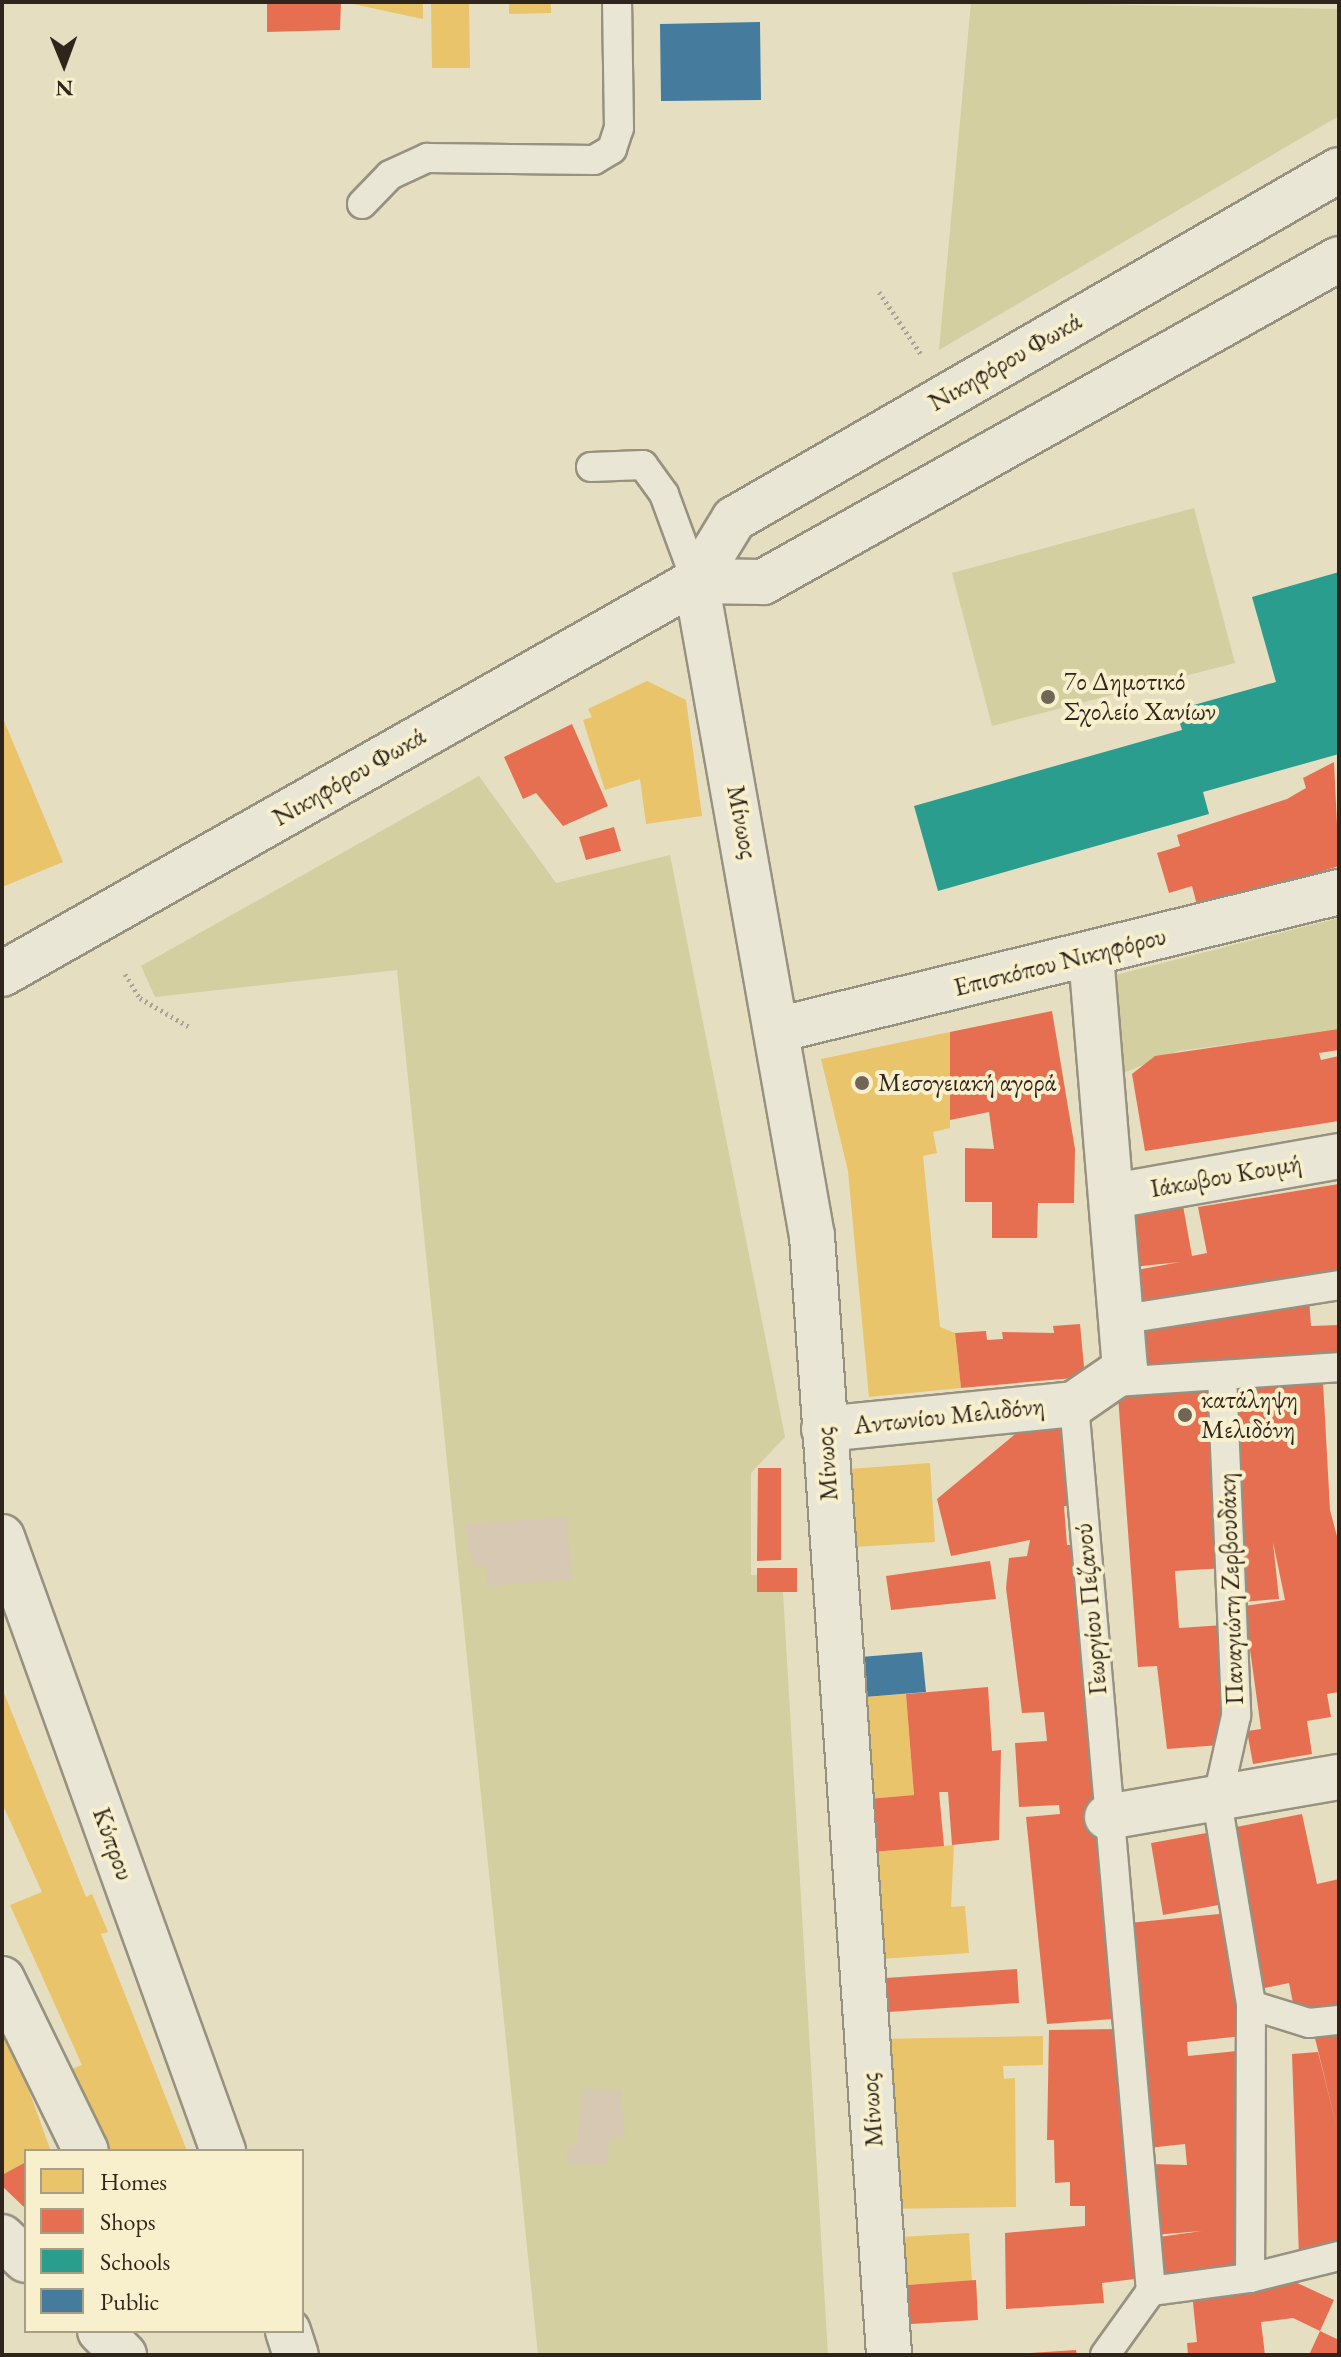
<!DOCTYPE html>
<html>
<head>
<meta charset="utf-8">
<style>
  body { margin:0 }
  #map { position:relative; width:1341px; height:2357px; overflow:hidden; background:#e6dec0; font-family:"EB Garamond",serif }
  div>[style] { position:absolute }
  .green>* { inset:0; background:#d3cfa0 }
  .homes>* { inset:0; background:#e9c46a }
  .shops>* { inset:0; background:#e76f51 }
  .schools>* { inset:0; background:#2a9d8f }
  .public>* { inset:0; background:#457b9d }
  .building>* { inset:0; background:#d6c8b2 }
  .path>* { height:5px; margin-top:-2.5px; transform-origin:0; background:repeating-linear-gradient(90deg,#a8a398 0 2px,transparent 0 6px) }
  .roads { filter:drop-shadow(2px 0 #979180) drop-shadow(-2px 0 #979180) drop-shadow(0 2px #979180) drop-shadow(0 -2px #979180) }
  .service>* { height:28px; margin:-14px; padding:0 14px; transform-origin:14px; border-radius:14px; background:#e9e6d6 }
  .minor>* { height:44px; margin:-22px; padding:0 22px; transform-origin:22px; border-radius:22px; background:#e9e6d6 }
  .tertiary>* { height:44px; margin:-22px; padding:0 22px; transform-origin:22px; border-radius:22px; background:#e9e6d6 }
  .dots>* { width:22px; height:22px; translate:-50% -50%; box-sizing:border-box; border:4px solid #f8efcc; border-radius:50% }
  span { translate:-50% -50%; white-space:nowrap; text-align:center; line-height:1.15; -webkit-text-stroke:8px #f8efcc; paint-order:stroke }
  .street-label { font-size:26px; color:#2f251d }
  .poi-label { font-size:26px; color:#2f251d }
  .left { translate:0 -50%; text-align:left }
  .frame { position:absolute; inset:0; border:4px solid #2f251d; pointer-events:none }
  .legend { position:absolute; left:24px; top:2149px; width:280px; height:184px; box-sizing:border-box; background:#f8efcc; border:2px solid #a89e86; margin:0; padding:10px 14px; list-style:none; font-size:24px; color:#2f251d }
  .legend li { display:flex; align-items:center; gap:16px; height:40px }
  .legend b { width:40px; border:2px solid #a89e86 }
  .north { position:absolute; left:24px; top:24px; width:80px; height:80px; -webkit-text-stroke:6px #f8efcc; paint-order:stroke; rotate:179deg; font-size:22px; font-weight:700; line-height:32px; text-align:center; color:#2f251d }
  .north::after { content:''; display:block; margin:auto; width:28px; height:36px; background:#2f251d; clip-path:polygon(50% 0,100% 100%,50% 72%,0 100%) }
</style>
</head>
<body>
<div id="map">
  <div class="green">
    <div style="clip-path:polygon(971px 2px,1339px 9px,1339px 116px,939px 350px)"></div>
    <div style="clip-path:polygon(1194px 508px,1235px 663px,992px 726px,952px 573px)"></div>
    <div style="clip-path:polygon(479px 776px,556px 883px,670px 855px,785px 1437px,751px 1473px,751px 1575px,782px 1576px,828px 2355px,538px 2355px,397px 970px,155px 997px,141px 966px)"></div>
    <div style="clip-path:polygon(1339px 918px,1339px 1030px,1178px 1051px,1113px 1077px,1100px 979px)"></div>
  </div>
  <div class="homes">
    <div style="clip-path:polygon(423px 2px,423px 19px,348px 3px,348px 2px)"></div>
    <div style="clip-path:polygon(431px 2px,469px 2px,470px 68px,432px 68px)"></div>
    <div style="clip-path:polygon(509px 2px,551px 2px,551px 13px,509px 14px)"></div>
    <div style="clip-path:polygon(647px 681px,686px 700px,702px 816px,646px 824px,640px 779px,605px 790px,583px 720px,592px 717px,588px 709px)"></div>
    <div style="clip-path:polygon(2px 716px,63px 862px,2px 887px)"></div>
    <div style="clip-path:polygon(950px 1032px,950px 1128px,933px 1132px,937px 1153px,923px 1156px,940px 1327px,955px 1333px,961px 1388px,869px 1397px,848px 1171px,821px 1059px)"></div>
    <div style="clip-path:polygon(930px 1463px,935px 1542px,854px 1547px,849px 1469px)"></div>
    <div style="clip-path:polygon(2px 1688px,86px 1897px,92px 1894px,108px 1932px,101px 1934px,187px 2151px,110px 2151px,80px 2104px,67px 2071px,82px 2065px,10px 1905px,42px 1892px,2px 1803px)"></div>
    <div style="clip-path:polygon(906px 1694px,914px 1795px,868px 1799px,852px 1698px)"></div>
    <div style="clip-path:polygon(954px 1845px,951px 1907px,965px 1906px,969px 1953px,880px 1959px,872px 1852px)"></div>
    <div style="clip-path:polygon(2px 2015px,50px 2149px,26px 2151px,26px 2162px,2px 2175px)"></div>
    <div style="clip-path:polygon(1043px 2036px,1043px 2065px,1003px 2066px,1004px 2079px,1015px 2078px,1016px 2207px,882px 2209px,879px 2039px)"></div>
    <div style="clip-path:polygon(969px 2233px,972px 2281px,904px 2285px,901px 2237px)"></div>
  </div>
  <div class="shops">
    <div style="clip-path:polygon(267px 2px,341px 2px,340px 30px,267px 32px)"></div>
    <div style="clip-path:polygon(572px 724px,608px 806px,563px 826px,536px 793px,523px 799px,504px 757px)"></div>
    <div style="clip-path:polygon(1334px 762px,1339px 866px,1310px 875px,1311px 881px,1198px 909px,1192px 886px,1169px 893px,1157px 853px,1180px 846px,1177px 835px,1287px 799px,1306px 788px,1303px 778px)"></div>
    <div style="clip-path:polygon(614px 827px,621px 851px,586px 860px,579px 837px)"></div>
    <div style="clip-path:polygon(1052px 1011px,1075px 1149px,1074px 1203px,1038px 1203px,1037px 1238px,992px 1238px,992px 1202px,965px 1202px,965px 1148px,994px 1149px,989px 1112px,950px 1120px,950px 1032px)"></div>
    <div style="clip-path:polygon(1339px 1029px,1339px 1050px,1319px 1053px,1321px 1060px,1339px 1056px,1339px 1121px,1145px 1151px,1132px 1074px,1155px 1056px)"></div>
    <div style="clip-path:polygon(1339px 1184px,1339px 1272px,1133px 1310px,1126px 1272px,1180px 1262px,1133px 1267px,1123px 1211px,1182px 1200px,1192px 1256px,1207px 1253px,1198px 1207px)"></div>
    <div style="clip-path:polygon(1309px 1298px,1311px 1326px,1339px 1325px,1339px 1358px,1150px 1378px,1141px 1330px)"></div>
    <div style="clip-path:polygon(1080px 1324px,1085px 1377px,961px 1388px,955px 1333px,986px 1331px,987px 1340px,1003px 1339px,1002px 1332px,1054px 1333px,1053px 1326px)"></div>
    <div style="clip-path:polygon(1323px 1382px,1330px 1510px,1339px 1544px,1339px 1692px,1327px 1694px,1331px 1717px,1307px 1721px,1312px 1754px,1253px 1764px,1247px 1731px,1261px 1729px,1244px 1606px,1285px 1600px,1273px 1542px,1279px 1599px,1243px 1602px,1227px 1388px)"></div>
    <div style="clip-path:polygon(1212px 1390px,1225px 1568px,1175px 1571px,1179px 1628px,1224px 1625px,1233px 1744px,1167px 1749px,1157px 1666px,1138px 1667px,1118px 1396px)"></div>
    <div style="clip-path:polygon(1068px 1423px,1074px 1506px,1064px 1506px,1067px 1545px,1075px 1545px,1113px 2019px,1047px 2024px,1026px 1817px,1060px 1814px,1059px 1805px,1019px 1807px,1015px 1743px,1047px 1741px,1044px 1712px,1022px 1713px,1006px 1588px,1009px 1558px,1027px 1556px,1030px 1540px,951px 1556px,937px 1499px,1025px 1426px)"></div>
    <div style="clip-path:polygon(758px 1468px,781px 1468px,781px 1560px,757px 1561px)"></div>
    <div style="clip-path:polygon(990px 1561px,996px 1599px,891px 1610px,886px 1576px)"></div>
    <div style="clip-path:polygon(757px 1568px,797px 1568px,797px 1592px,757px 1592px)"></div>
    <div style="clip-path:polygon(988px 1687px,992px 1751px,1001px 1750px,999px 1840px,952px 1845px,948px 1792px,939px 1792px,944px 1846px,872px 1852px,868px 1799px,914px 1795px,906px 1694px)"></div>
    <div style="clip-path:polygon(1302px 1814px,1317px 1884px,1339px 1879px,1339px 2011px,1319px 2015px,1293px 2003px,1289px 1983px,1260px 1989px,1226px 1829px)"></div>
    <div style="clip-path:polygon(1212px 1832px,1224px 1904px,1163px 1915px,1151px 1843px)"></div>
    <div style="clip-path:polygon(1229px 1913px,1242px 2036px,1187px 2042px,1188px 2056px,1237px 2051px,1244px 2269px,1162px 2276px,1159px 2237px,1202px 2231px,1153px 2235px,1150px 2164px,1187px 2165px,1185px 2144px,1148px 2148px,1140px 2061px,1146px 2060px,1129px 1923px)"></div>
    <div style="clip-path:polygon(1017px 1969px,1019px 2003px,874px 2013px,871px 1979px)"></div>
    <div style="clip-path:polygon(1117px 2029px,1126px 2181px,1143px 2278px,1102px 2283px,1104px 2303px,1006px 2309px,1005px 2233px,1085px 2226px,1085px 2206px,1070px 2206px,1070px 2182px,1055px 2183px,1054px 2140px,1047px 2140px,1049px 2030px)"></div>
    <div style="clip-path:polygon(1339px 2029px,1339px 2250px,1299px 2257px,1292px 2054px,1318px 2052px,1337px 2128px,1314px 2034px)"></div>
    <div style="clip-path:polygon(26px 2162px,26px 2209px,2px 2186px,2px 2175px)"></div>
    <div style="clip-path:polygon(976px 2280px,978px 2320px,895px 2325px,893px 2286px)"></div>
    <div style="clip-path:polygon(1293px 2281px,1334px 2300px,1320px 2331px,1293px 2318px,1261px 2322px,1265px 2355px,1188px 2355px,1187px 2343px,1197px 2342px,1192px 2293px)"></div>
    <div style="clip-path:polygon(1320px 2331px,1339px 2340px,1337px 2355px,1309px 2355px)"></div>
    <div style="clip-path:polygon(1076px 2350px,1077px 2355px,1030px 2355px,1030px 2353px)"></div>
  </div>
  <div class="schools">
    <div style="clip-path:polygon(1339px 572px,1339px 754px,1203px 792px,1209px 814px,938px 891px,914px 806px,1182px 730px,1176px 710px,1276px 682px,1252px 597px)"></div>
  </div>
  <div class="public">
    <div style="clip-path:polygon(760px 22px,761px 100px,661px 101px,660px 24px)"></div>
    <div style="clip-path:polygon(922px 1652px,926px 1692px,852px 1698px,848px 1658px)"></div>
  </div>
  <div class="building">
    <div style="clip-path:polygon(567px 1517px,571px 1580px,487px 1586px,485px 1566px,473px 1567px,464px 1524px)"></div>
    <div style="clip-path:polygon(582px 2089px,621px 2090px,625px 2138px,609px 2137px,608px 2164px,567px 2164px,568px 2146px,577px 2146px)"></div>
  </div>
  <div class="path">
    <div style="left:879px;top:292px;width:75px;rotate:55.9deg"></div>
    <div style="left:125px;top:974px;width:28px;rotate:58deg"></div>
    <div style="left:140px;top:998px;width:59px;rotate:30.5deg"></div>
  </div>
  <div class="roads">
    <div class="service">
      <div style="left:362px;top:204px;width:40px;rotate:-46deg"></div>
      <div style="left:390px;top:175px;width:41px;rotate:-24.7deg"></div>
      <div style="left:427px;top:158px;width:167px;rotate:0.7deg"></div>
      <div style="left:594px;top:160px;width:21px;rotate:-31deg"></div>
      <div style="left:612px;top:149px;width:22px;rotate:-72deg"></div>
      <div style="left:619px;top:128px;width:126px;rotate:-90.9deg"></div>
      <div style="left:591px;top:467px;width:52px;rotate:-2.2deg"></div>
      <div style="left:643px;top:465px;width:36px;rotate:54deg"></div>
      <div style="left:664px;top:494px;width:93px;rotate:69.8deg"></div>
      <div style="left:1125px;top:1319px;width:217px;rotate:-9deg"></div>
      <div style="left:1222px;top:1375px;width:341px;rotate:87.6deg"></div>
      <div style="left:1236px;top:1716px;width:87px;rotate:102.6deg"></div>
      <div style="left:1217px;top:1801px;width:207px;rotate:80.5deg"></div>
      <div style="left:1251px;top:2005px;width:273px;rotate:90.2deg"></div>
      <div style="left:1114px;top:1382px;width:225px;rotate:-3.8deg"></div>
      <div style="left:1074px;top:1404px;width:890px;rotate:85.04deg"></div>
      <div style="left:1251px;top:2005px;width:61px;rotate:17.2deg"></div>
      <div style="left:1309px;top:2023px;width:30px;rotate:-6deg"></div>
      <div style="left:1105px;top:2355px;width:79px;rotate:-54.3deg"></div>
      <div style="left:1151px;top:2291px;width:100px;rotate:-7.5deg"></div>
      <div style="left:1250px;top:2278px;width:92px;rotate:-13.9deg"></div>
    </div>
    <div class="minor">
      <div style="left:696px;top:581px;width:665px;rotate:79.96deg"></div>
      <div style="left:812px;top:1236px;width:1122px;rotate:86.06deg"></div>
      <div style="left:781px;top:1029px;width:575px;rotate:-13.79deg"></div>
      <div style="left:1113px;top:1196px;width:230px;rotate:-10deg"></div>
      <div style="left:824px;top:1429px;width:251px;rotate:-5.7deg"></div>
      <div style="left:1074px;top:1404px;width:62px;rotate:-34.5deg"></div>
      <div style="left:1125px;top:1369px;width:415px;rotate:-94.7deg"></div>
      <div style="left:1107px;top:1817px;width:235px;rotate:-9.8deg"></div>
      <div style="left:2px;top:2237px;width:33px;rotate:44deg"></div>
    </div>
    <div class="tertiary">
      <div style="left:696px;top:581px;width:67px;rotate:0.9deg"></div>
      <div style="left:763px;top:582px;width:660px;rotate:-29.28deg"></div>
      <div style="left:2px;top:974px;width:798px;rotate:-29.52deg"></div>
      <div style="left:696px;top:581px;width:73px;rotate:-58.5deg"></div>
      <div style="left:734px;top:519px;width:698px;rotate:-29.98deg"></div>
      <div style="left:2px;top:1537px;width:653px;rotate:70.2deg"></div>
      <div style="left:2px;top:1979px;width:191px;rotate:64deg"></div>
      <div style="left:100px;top:2331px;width:34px;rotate:45deg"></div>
      <div style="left:288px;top:2331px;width:25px;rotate:72deg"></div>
    </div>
  </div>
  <div class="dots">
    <div style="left:1048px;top:697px;background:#6f6656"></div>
    <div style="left:862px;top:1083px;background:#6f6656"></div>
    <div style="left:1185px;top:1415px;background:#6f6656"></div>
  </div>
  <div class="street-label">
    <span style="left:1005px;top:362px;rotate:-30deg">Νικηφόρου Φωκά</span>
    <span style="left:349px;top:777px;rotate:-30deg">Νικηφόρου Φωκά</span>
    <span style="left:742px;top:822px;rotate:79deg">Μίνωος</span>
    <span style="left:1060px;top:962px;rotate:-14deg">Επισκόπου Νικηφόρου</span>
    <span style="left:1226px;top:1176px;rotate:-10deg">Ιάκωβου Κουμή</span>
    <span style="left:949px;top:1416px;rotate:-6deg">Αντωνίου Μελιδόνη</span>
    <span style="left:827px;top:1464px;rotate:-94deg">Μίνωος</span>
    <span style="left:1231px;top:1589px;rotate:-92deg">Παναγιώτη Ζερβουδάκη</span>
    <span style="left:1091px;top:1609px;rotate:-95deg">Γεωργίου Πεζανού</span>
    <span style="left:113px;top:1844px;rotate:70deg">Κύπρου</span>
    <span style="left:872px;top:2110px;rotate:-94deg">Μίνωος</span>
  </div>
  <div class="poi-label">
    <span class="left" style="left:1064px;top:697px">7ο Δημοτικό<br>Σχολείο Χανίων</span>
    <span class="left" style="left:878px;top:1083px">Μεσογειακή αγορά</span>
    <span class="left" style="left:1201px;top:1415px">κατάληψη<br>Μελιδόνη</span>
  </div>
  <div class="frame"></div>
  <ul class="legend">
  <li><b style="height:22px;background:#e9c46a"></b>Homes</li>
  <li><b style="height:22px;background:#e76f51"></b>Shops</li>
  <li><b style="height:22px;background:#2a9d8f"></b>Schools</li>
  <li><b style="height:22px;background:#457b9d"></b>Public</li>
  </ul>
  <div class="north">N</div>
</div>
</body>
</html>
